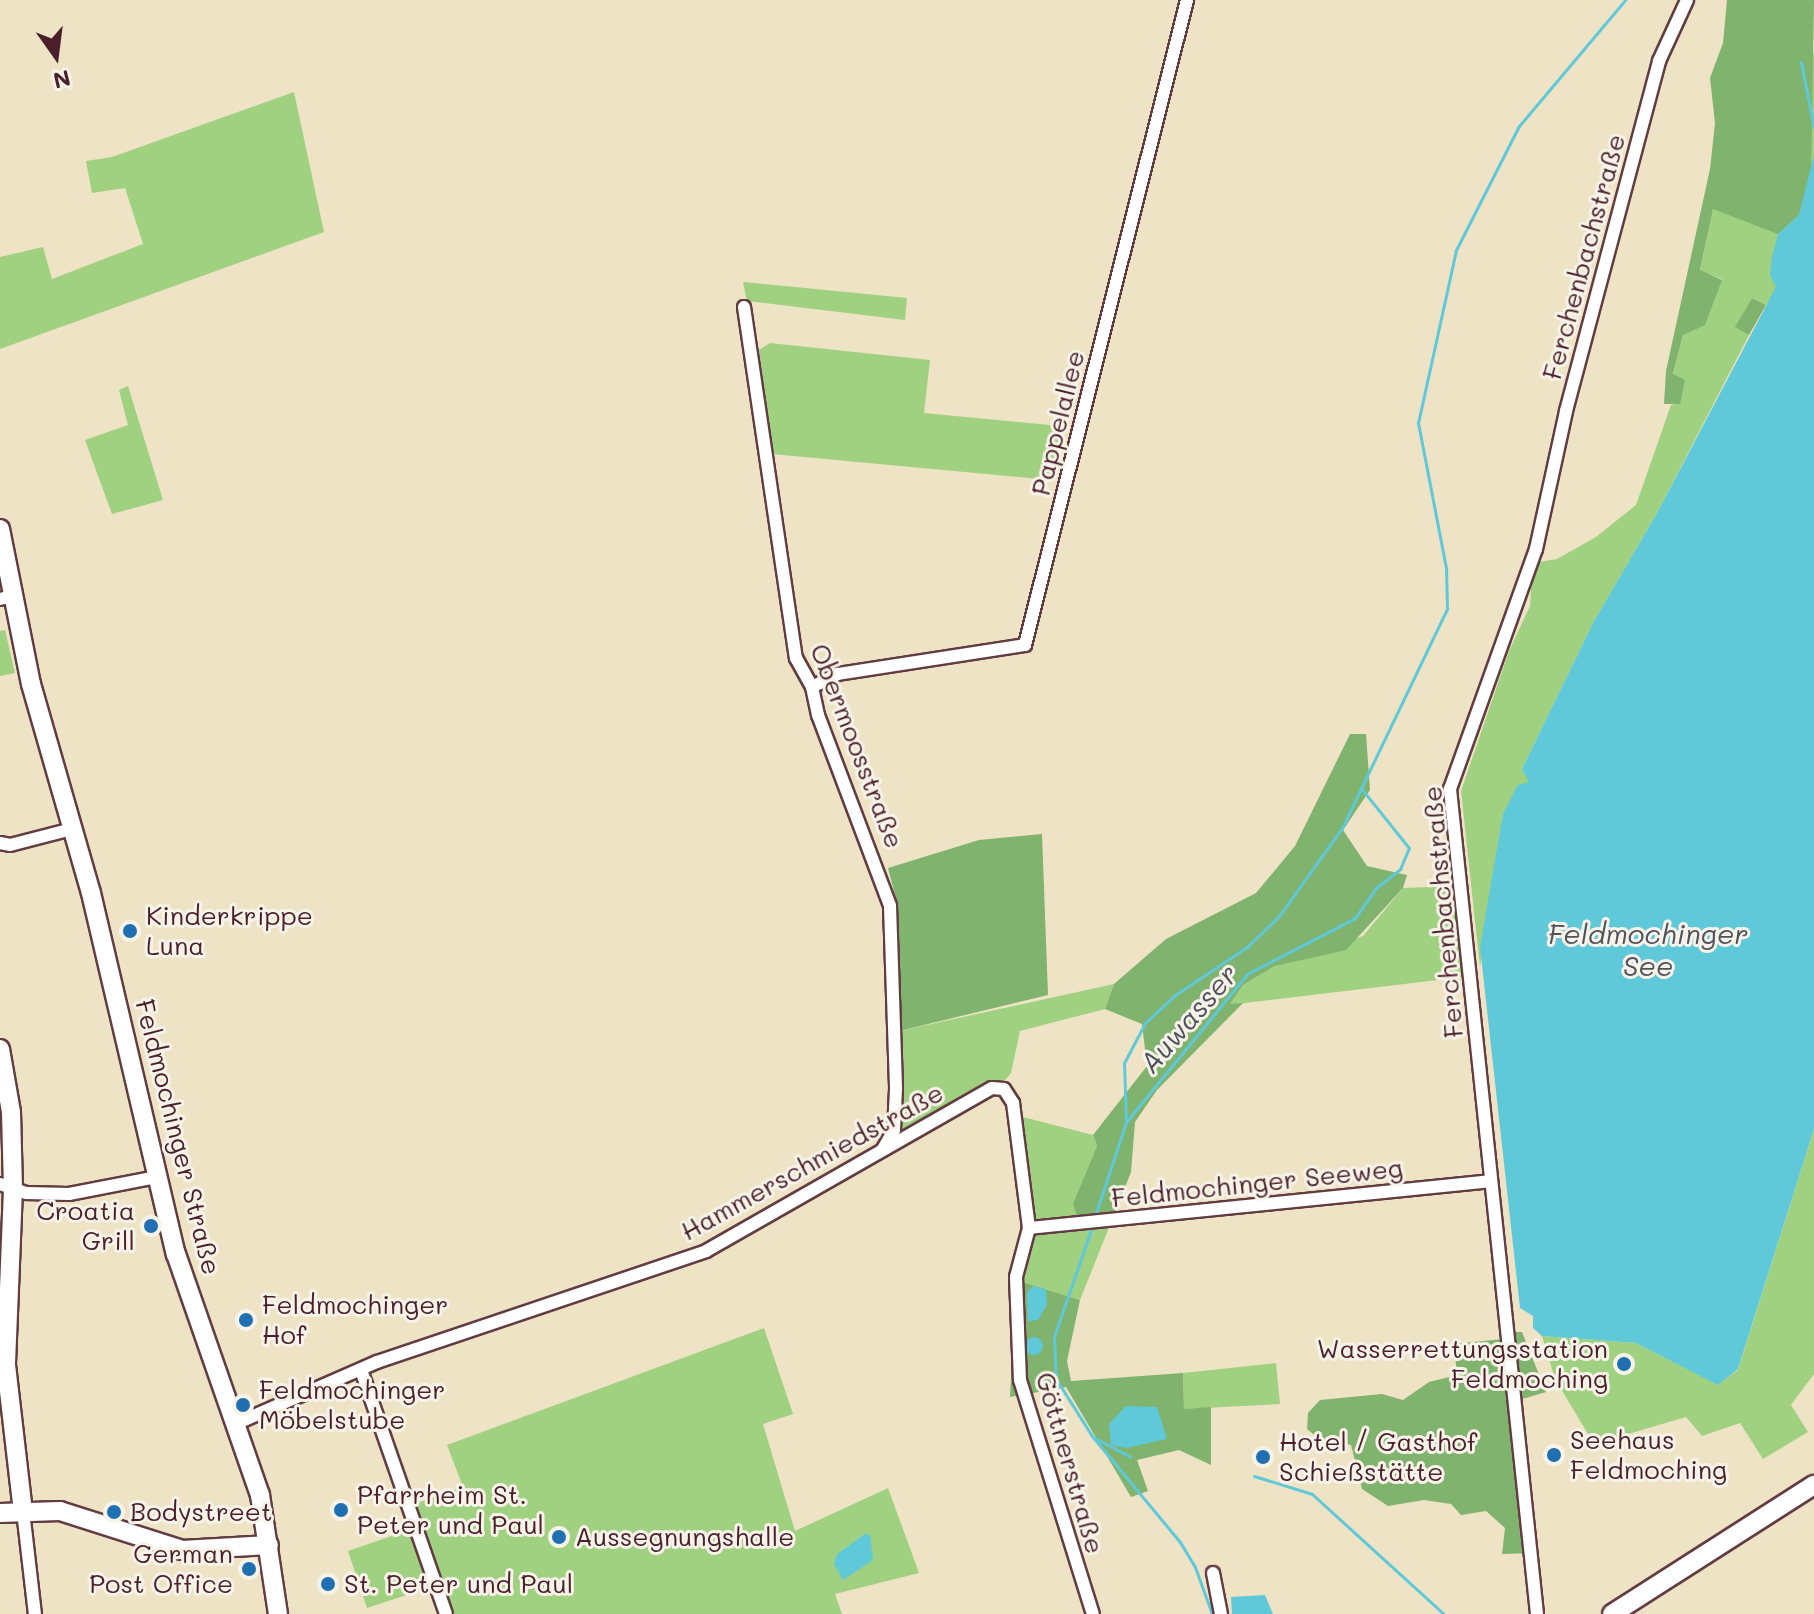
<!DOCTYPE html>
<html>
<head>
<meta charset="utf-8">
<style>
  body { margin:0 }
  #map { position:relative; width:1814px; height:1614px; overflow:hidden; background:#efe3c6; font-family:Mali,sans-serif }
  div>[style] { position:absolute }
  .green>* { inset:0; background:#9fd180 }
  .forest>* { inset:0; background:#7fb36e }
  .water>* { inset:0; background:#5fc9d9 }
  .round { border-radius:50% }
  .stream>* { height:3px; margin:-1.5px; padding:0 1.5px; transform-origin:1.5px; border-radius:1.5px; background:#5fc9d9 }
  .roads { filter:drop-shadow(2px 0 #633c42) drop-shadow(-2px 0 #633c42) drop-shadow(0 2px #633c42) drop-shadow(0 -2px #633c42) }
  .street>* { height:12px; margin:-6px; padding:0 6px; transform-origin:6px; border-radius:6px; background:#fff }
  .secondary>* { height:18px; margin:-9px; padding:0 9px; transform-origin:9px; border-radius:9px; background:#fff }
  .dots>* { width:22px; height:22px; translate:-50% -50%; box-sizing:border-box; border:4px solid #f7f3e8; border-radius:50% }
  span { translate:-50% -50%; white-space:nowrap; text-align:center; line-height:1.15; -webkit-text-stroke:6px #f7f3e8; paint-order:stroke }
  .street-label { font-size:26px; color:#4a1f2b }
  .poi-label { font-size:26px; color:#4a1f2b }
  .left { translate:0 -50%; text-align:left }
  .right { translate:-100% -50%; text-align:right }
  .water-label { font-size:28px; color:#50525f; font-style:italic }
  .north { position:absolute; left:16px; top:16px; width:80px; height:80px; -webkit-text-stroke:6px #f7f3e8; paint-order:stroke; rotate:166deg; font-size:22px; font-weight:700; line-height:32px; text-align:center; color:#4a1f2b }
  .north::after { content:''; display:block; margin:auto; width:28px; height:36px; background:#4a1f2b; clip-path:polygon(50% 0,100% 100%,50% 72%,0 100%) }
</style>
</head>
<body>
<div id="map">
  <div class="green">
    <div style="clip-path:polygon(1814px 52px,1814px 245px,1766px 305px,1752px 298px,1736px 326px,1749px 335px,1657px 513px,1593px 623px,1522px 769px,1530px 782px,1503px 814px,1480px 967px,1461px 791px,1509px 651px,1530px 606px,1532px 574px,1539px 562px,1557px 559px,1596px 537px,1636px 505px,1671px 405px,1680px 403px,1673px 375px,1683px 335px,1722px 279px,1700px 271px,1713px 208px)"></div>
    <div style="clip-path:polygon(294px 92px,324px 232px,0 349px,0 257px,43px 247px,52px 279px,143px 244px,125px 188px,92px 193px,86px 161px,112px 157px)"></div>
    <div style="clip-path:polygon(743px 282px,907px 298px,905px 320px,747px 301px)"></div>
    <div style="clip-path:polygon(770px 343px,930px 360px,924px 413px,1061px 426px,1051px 480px,772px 454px,757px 360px,759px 350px)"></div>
    <div style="clip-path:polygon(128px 386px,163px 500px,112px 514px,85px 440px,128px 425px,119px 390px)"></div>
    <div style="clip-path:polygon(5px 630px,15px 673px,0 676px,0 631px)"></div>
    <div style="clip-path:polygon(1454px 886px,1463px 977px,1229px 1005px,1243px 985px,1275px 966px,1363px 936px,1403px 888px)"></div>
    <div style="clip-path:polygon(1114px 984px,1105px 1009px,1020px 1031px,1011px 1073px,1000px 1086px,905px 1133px,899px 1127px,899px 1031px)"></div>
    <div style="clip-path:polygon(1019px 1116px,1093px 1135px,1097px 1146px,1073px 1205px,1112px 1220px,1080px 1300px,1016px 1280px,1031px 1228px)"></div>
    <div style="clip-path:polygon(1814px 1129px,1814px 1374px,1791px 1405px,1808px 1432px,1763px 1459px,1740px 1423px,1702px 1436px,1686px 1417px,1594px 1444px,1555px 1379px,1542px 1336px,1636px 1343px,1718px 1384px,1738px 1370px)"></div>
    <div style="clip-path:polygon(764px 1328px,793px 1414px,763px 1424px,795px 1531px,888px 1488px,919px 1573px,835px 1594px,842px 1614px,450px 1614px,414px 1504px,463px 1487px,447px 1445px)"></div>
    <div style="clip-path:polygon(1276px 1363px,1280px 1404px,1184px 1409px,1183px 1373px)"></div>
    <div style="clip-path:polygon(409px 1530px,428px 1588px,367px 1608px,348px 1551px)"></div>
  </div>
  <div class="forest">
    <div style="clip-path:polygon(1727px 0,1814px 0,1811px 183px,1799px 215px,1778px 234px,1713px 209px,1700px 270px,1722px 280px,1705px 325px,1683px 335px,1673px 374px,1685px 380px,1680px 404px,1664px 404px,1666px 371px,1710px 169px,1715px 123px,1710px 78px,1723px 43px)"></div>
    <div style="clip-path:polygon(1752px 298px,1766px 305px,1749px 335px,1735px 327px)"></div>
    <div style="clip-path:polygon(1350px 734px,1366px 734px,1370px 790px,1343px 830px,1367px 866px,1407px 875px,1403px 888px,1346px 950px,1275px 966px,1243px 985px,1230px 1004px,1243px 1003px,1157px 1090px,1135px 1122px,1131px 1172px,1112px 1220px,1079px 1222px,1073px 1204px,1097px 1146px,1093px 1135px,1147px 1066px,1142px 1024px,1105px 1009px,1114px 984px,1166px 939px,1256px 893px,1295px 846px)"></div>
    <div style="clip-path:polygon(1042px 834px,1048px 995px,899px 1031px,896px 899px,888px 868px,979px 840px)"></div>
    <div style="clip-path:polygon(1016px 1280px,1080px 1300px,1067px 1361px,1071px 1381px,1183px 1373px,1184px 1409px,1211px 1407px,1211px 1465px,1179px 1450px,1137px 1460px,1148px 1491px,1131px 1497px,1066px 1387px,1010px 1397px)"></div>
    <div style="clip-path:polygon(1514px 1332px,1522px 1332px,1546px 1392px,1515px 1401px,1531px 1553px,1502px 1554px,1505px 1528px,1486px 1511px,1461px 1515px,1451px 1504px,1424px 1500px,1388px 1506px,1362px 1489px,1351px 1445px,1318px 1438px,1307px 1429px,1308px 1413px,1320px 1400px,1382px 1394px,1403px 1400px,1429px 1382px,1457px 1375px,1454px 1344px,1503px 1339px)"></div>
  </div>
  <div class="water">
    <div style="clip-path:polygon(1814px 155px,1814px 1129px,1738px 1369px,1718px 1385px,1636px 1343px,1542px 1336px,1533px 1328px,1533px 1316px,1520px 1308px,1480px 947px,1503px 814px,1518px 785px,1529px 782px,1522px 769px,1593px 623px,1657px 513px,1776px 287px,1770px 275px,1772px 257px,1778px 234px,1799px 215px)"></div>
    <div style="clip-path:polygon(1033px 1286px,1046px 1289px,1047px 1305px,1038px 1320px,1028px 1321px,1027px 1293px)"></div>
    <div class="round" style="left:1025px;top:1337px;width:18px;height:18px"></div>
    <div style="clip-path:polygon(1126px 1406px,1157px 1407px,1167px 1439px,1126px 1448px,1111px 1445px,1109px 1424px)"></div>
    <div style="clip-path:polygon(865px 1534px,870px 1535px,873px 1560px,843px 1580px,834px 1564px,837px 1554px)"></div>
    <div style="clip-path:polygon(1265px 1595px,1273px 1614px,1232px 1614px,1231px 1597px)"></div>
  </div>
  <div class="stream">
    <div style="left:1801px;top:62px;width:67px;rotate:78.9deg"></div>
    <div style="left:1126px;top:1122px;width:191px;rotate:-50.7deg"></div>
    <div style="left:1247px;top:974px;width:122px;rotate:-27.4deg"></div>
    <div style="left:1355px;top:918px;width:37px;rotate:-55deg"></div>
    <div style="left:1376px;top:888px;width:31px;rotate:-38deg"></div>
    <div style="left:1400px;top:869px;width:23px;rotate:-67deg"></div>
    <div style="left:1409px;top:848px;width:77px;rotate:-128.7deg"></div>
    <div style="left:1095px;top:1216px;width:99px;rotate:-71.7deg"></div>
    <div style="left:1126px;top:1122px;width:59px;rotate:-91.9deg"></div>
    <div style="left:1124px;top:1063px;width:45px;rotate:-62.3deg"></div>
    <div style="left:1145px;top:1023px;width:41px;rotate:-43deg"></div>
    <div style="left:1175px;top:995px;width:87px;rotate:-33.7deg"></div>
    <div style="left:1247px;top:947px;width:45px;rotate:-44.1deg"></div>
    <div style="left:1279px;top:916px;width:108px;rotate:-54.4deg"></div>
    <div style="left:1342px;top:828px;width:243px;rotate:-64.4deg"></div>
    <div style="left:1447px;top:609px;width:41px;rotate:-91.4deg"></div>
    <div style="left:1446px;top:568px;width:148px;rotate:-100.9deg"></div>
    <div style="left:1418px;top:423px;width:177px;rotate:-77.6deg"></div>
    <div style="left:1456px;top:250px;width:139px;rotate:-63.1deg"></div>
    <div style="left:1519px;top:126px;width:165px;rotate:-49.9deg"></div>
    <div style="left:1092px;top:1227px;width:116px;rotate:109.1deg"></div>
    <div style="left:1054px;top:1337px;width:42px;rotate:87.3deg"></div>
    <div style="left:1056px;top:1379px;width:67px;rotate:57.7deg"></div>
    <div style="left:1092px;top:1436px;width:138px;rotate:50.3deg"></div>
    <div style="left:1180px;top:1542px;width:29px;rotate:59deg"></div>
    <div style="left:1195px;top:1567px;width:50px;rotate:70.1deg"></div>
    <div style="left:1095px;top:1438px;width:40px;rotate:28deg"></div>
    <div style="left:1254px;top:1476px;width:61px;rotate:17.2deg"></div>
    <div style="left:1312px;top:1494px;width:178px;rotate:42.3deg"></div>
  </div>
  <div class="roads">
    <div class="street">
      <div style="left:744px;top:307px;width:355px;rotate:81.6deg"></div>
      <div style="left:796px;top:658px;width:33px;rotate:61deg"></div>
      <div style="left:812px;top:687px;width:29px;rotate:78deg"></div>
      <div style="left:818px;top:715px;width:204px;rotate:69.3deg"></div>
      <div style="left:890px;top:906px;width:183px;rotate:88.1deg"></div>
      <div style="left:896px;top:1089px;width:41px;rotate:92.8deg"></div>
      <div style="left:894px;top:1130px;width:22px;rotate:120deg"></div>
      <div style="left:0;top:599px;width:12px;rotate:-14deg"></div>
      <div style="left:812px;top:687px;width:29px;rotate:-27deg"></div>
      <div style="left:838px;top:674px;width:189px;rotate:-8.8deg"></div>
      <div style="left:1025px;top:645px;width:665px;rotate:-75.9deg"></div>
      <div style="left:0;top:843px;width:10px;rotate:11deg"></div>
      <div style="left:10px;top:845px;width:64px;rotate:-14.5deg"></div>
      <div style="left:0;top:1184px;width:28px;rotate:19deg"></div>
      <div style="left:26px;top:1193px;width:43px;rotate:1.3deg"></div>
      <div style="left:69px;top:1194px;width:90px;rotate:-10.9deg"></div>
      <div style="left:1029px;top:1228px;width:462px;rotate:-5.8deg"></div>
      <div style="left:361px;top:1370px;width:258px;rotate:70.8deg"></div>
      <div style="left:235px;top:1424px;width:155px;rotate:-23.6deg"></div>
      <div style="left:377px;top:1362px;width:347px;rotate:-18.6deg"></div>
      <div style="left:706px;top:1251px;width:329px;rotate:-29.7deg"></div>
      <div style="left:992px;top:1088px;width:12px;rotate:5deg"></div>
      <div style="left:1004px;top:1089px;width:17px;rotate:57deg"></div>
      <div style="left:1013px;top:1103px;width:126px;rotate:82.7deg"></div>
      <div style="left:1029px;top:1228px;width:51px;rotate:104.9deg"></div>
      <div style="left:1016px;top:1277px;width:103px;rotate:87.8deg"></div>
      <div style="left:1020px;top:1380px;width:245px;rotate:72.7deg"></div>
      <div style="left:23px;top:1511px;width:104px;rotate:83.4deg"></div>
      <div style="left:1213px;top:1573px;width:42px;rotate:79deg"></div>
      <div style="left:1537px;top:1614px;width:830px;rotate:-96.02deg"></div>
      <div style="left:1450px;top:789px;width:255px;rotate:-70.3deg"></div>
      <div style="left:1536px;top:549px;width:141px;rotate:-77.7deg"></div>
      <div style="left:1566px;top:411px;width:362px;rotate:-75.1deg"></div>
      <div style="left:1659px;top:61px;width:67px;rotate:-65.3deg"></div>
    </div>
    <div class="secondary">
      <div style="left:0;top:529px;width:158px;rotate:78.7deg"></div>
      <div style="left:31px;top:684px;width:217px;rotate:74deg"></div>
      <div style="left:91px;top:893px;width:371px;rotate:76.8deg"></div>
      <div style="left:176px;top:1254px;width:255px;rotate:70.8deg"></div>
      <div style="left:260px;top:1495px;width:120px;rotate:81.4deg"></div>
      <div style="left:0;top:1049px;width:64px;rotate:80.1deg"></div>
      <div style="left:11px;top:1112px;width:77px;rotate:88.5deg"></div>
      <div style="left:13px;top:1189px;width:176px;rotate:92.3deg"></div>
      <div style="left:6px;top:1365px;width:147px;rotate:83.4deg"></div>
      <div style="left:0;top:1513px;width:60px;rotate:-1.9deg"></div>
      <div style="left:60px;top:1511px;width:128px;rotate:17.7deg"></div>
      <div style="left:182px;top:1550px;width:87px;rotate:-3.3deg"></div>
      <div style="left:1612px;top:1614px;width:240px;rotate:-32.6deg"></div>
    </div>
  </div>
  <div class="dots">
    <div style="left:130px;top:931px;background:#1f6fb2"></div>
    <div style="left:151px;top:1226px;background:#1f6fb2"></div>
    <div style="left:246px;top:1320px;background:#1f6fb2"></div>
    <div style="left:1624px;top:1364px;background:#1f6fb2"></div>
    <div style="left:243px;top:1405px;background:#1f6fb2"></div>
    <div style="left:1554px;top:1455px;background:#1f6fb2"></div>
    <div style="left:1263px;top:1457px;background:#1f6fb2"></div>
    <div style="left:341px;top:1510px;background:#1f6fb2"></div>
    <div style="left:114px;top:1512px;background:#1f6fb2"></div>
    <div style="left:559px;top:1537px;background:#1f6fb2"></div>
    <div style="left:249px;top:1569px;background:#1f6fb2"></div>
    <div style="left:328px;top:1584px;background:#1f6fb2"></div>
  </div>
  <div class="street-label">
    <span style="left:1584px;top:257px;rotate:-75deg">Ferchenbachstraße</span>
    <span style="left:1058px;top:423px;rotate:-76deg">Pappelallee</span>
    <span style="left:857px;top:746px;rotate:69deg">Obermoosstraße</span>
    <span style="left:1443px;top:912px;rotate:-95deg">Ferchenbachstraße</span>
    <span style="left:178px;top:1137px;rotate:76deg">Feldmochinger Straße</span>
    <span style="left:812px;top:1162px;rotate:-29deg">Hammerschmiedstraße</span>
    <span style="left:1257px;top:1183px;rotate:-6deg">Feldmochinger Seeweg</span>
    <span style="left:1070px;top:1463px;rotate:74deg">Göttnerstraße</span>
  </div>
  <div class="poi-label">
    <span class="left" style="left:146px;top:931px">Kinderkrippe<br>Luna</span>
    <span class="right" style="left:135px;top:1226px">Croatia<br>Grill</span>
    <span class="left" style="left:262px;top:1320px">Feldmochinger<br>Hof</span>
    <span class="right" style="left:1608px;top:1364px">Wasserrettungsstation<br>Feldmoching</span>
    <span class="left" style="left:259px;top:1405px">Feldmochinger<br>Möbelstube</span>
    <span class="left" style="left:1570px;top:1455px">Seehaus<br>Feldmoching</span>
    <span class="left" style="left:1279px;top:1457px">Hotel / Gasthof<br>Schießstätte</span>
    <span class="left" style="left:357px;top:1510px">Pfarrheim St.<br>Peter und Paul</span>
    <span class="left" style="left:130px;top:1512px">Bodystreet</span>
    <span class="left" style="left:575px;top:1537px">Aussegnungshalle</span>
    <span class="right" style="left:233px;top:1569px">German<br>Post Office</span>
    <span class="left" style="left:344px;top:1584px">St. Peter und Paul</span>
  </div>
  <div class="water-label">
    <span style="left:1648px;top:949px">Feldmochinger<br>See</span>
    <span style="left:1188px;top:1018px;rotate:-49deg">Auwasser</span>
  </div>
  <div class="north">N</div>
</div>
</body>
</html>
